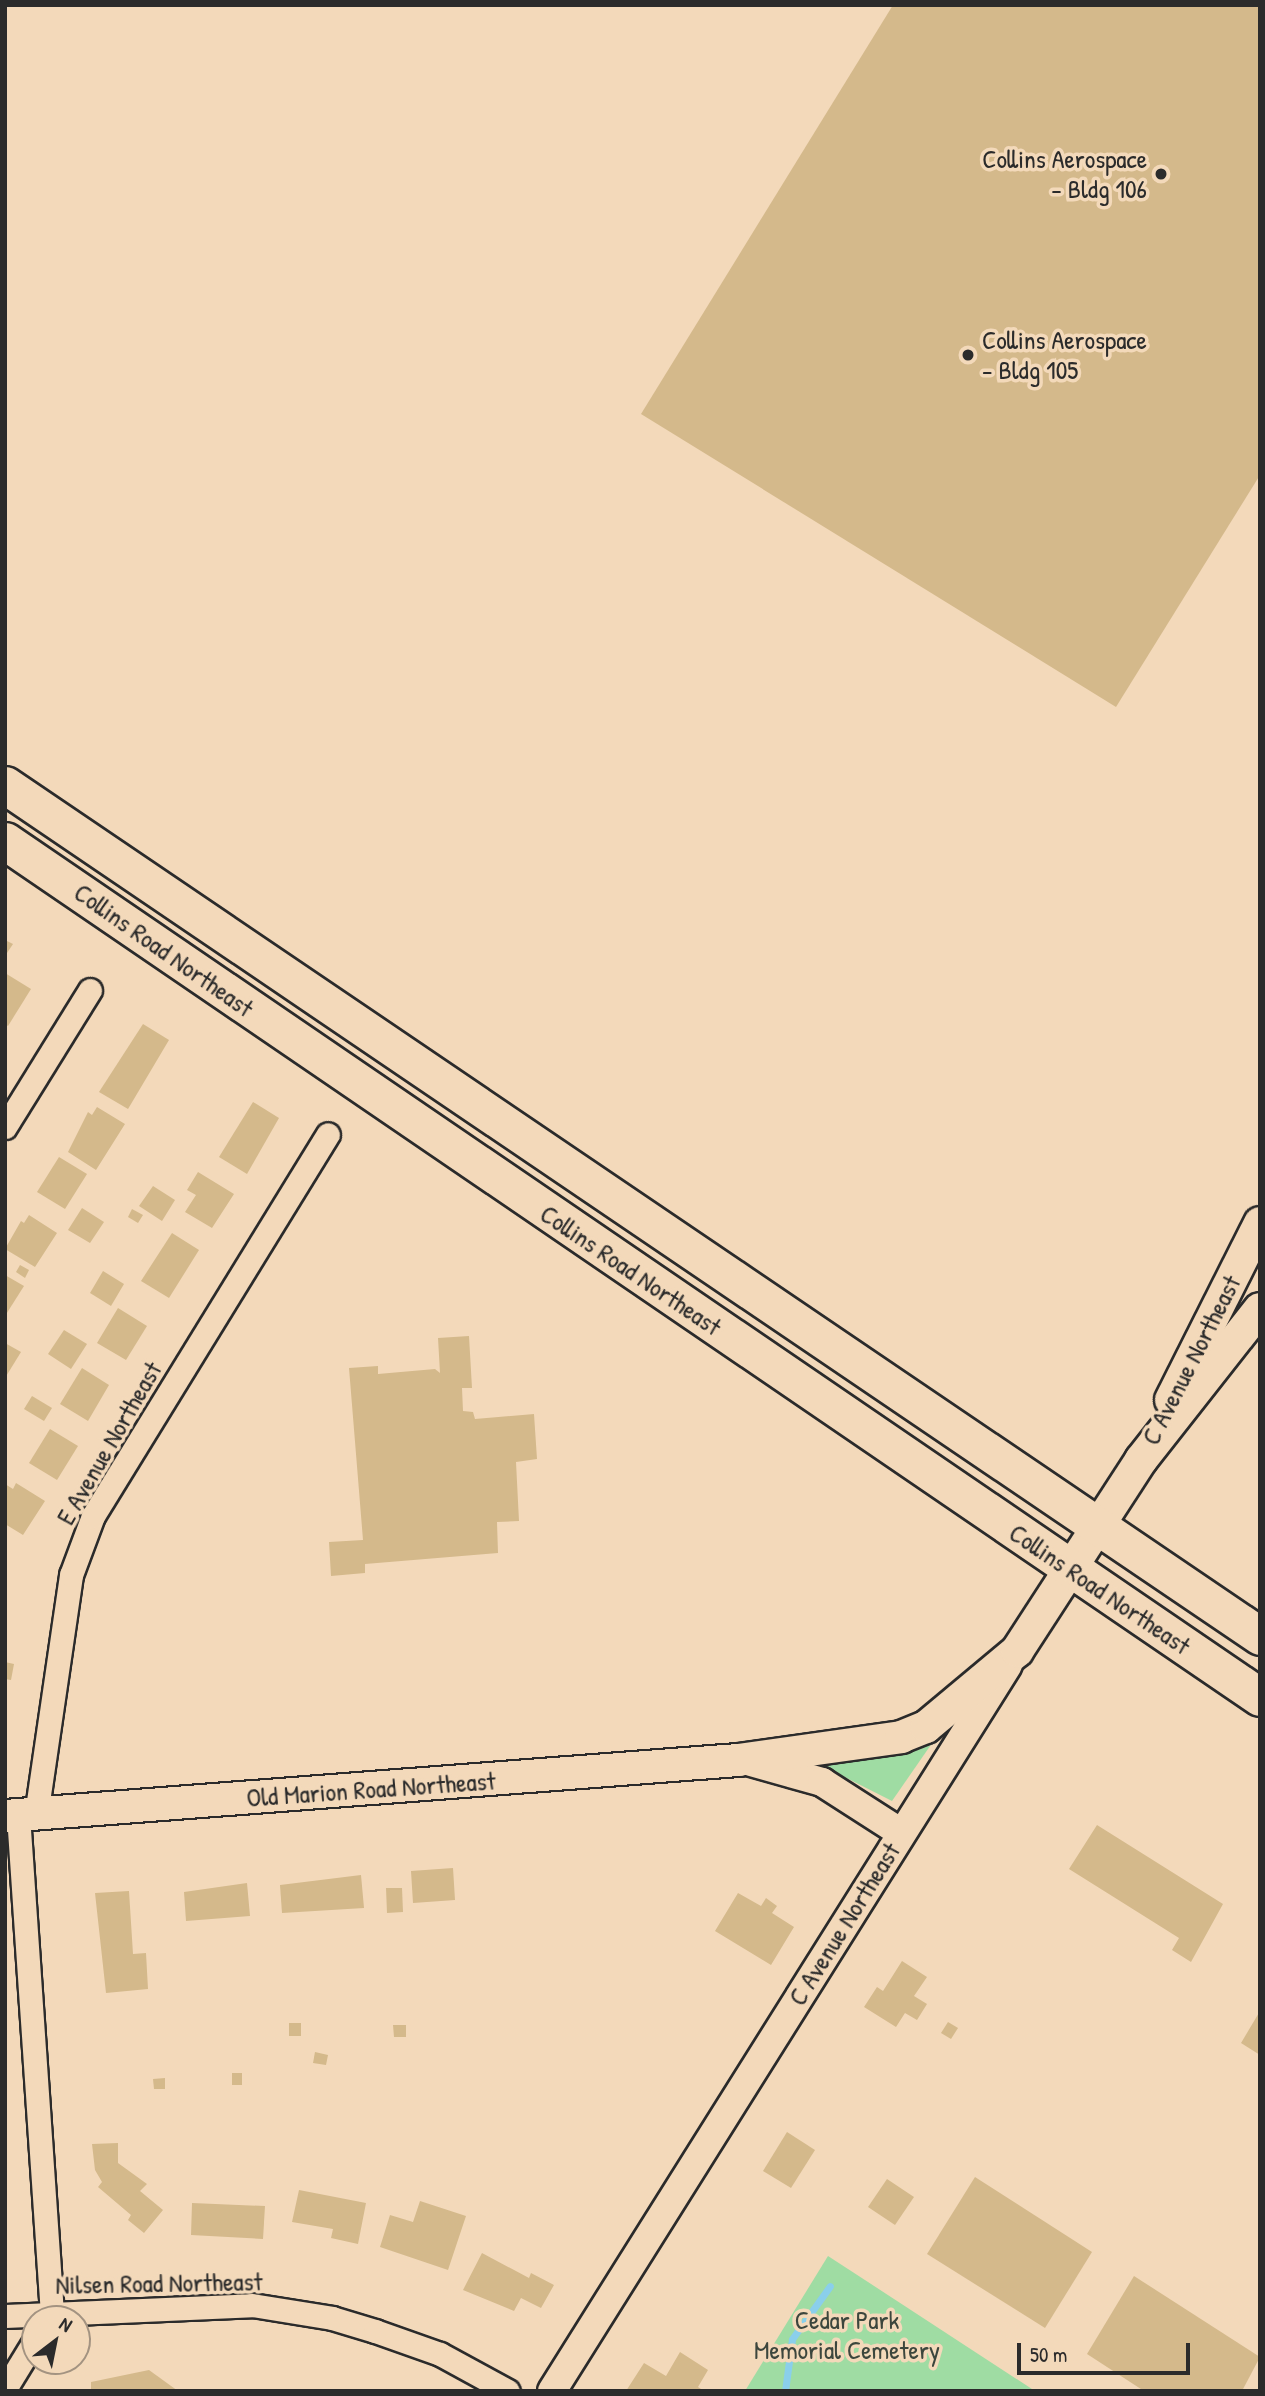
<!DOCTYPE html>
<html>
<head>
<meta charset="utf-8">
<style>
  body { margin:0 }
  #map { position:relative; width:1265px; height:2396px; overflow:hidden; background:#f3d9ba; font-family:"Patrick Hand",sans-serif }
  div>[style] { position:absolute }
  .green>* { inset:0; background:#9fdca3 }
  .stream>* { height:7px; margin:-3.5px; padding:0 3.5px; transform-origin:3.5px; border-radius:3.5px; background:#8acfeb }
  .building>* { inset:0; background:#d4b98b }
  .roads { filter:drop-shadow(2px 0 #2b2b2b) drop-shadow(-2px 0 #2b2b2b) drop-shadow(0 2px #2b2b2b) drop-shadow(0 -2px #2b2b2b) }
  .minor>* { height:23px; margin:-11.5px; padding:0 11.5px; transform-origin:11.5px; border-radius:11.5px; background:#f3d9ba }
  .tertiary>* { height:28px; margin:-14px; padding:0 14px; transform-origin:14px; border-radius:14px; background:#f3d9ba }
  .secondary>* { height:32px; margin:-16px; padding:0 16px; transform-origin:16px; border-radius:16px; background:#f3d9ba }
  .trunk>* { height:37px; margin:-18.5px; padding:0 18.5px; transform-origin:18.5px; border-radius:18.5px; background:#f3d9ba }
  .dots>* { width:19px; height:19px; translate:-50% -50%; box-sizing:border-box; border:4px solid #f3d9ba; border-radius:50% }
  span { translate:-50% -50%; white-space:nowrap; text-align:center; line-height:1.15; -webkit-text-stroke:7px #f3d9ba; paint-order:stroke }
  .poi-label { font-size:26px; color:#2b2b2b }
  .right { translate:-100% -50%; text-align:right }
  .left { translate:0 -50%; text-align:left }
  .street-label { font-size:26px; color:#2b2b2b }
  .park-label { font-size:26px; color:#3c463d }
  .frame { position:absolute; inset:0; border:7px solid #2b2b2b; pointer-events:none }
  .north { position:absolute; left:21px; top:2305px; width:70px; height:70px; box-sizing:border-box; background:#f3d9ba; border:2px solid #a39381; border-radius:50%; rotate:32deg; font-size:19px; font-weight:700; line-height:28px; text-align:center; color:#2b2b2b }
  .north::after { content:''; display:block; margin:auto; width:24px; height:32px; background:#2b2b2b; clip-path:polygon(50% 0,100% 100%,50% 72%,0 100%) }
  .scale { position:absolute; left:1017px; top:2343px; width:173px; height:32px; box-sizing:border-box; border:4px solid #2b2b2b; border-top:0; padding-left:9px; font-size:21px; line-height:24px; white-space:nowrap; color:#2b2b2b; -webkit-text-stroke:5px #f3d9ba; paint-order:stroke }
</style>
</head>
<body>
<div id="map">
  <div class="green">
    <div style="clip-path:polygon(937px 1736px,892px 1801px,809px 1759px)"></div>
    <div style="clip-path:polygon(828px 2256px,868px 2282px,1035px 2391px,745px 2391px)"></div>
  </div>
  <div class="stream">
    <div style="left:785px;top:2391px;width:52px;rotate:-82.3deg"></div>
    <div style="left:792px;top:2339px;width:65px;rotate:-54.4deg"></div>
  </div>
  <div class="building">
    <div style="clip-path:polygon(893px 5px,1260px 5px,1260px 475px,1116px 707px,641px 414px)"></div>
    <div style="clip-path:polygon(5px 940px,13px 944px,5px 956px)"></div>
    <div style="clip-path:polygon(5px 973px,31px 989px,8px 1026px,5px 1024px)"></div>
    <div style="clip-path:polygon(143px 1024px,169px 1040px,128px 1109px,99px 1092px)"></div>
    <div style="clip-path:polygon(253px 1102px,279px 1118px,247px 1174px,219px 1157px)"></div>
    <div style="clip-path:polygon(97px 1107px,125px 1124px,96px 1170px,68px 1152px,88px 1112px,92px 1115px)"></div>
    <div style="clip-path:polygon(59px 1157px,87px 1174px,65px 1209px,37px 1192px)"></div>
    <div style="clip-path:polygon(198px 1172px,234px 1194px,212px 1228px,185px 1212px,196px 1195px,187px 1190px)"></div>
    <div style="clip-path:polygon(153px 1186px,175px 1200px,162px 1221px,139px 1206px)"></div>
    <div style="clip-path:polygon(82px 1208px,104px 1222px,90px 1243px,68px 1230px)"></div>
    <div style="clip-path:polygon(132px 1209px,143px 1215px,138px 1223px,128px 1217px)"></div>
    <div style="clip-path:polygon(29px 1215px,57px 1233px,35px 1267px,5px 1249px,21px 1221px,24px 1223px)"></div>
    <div style="clip-path:polygon(172px 1233px,199px 1250px,169px 1298px,141px 1281px)"></div>
    <div style="clip-path:polygon(20px 1265px,29px 1270px,25px 1278px,16px 1272px)"></div>
    <div style="clip-path:polygon(103px 1271px,124px 1284px,111px 1306px,90px 1293px)"></div>
    <div style="clip-path:polygon(5px 1275px,24px 1286px,5px 1316px)"></div>
    <div style="clip-path:polygon(118px 1308px,147px 1326px,126px 1360px,97px 1343px)"></div>
    <div style="clip-path:polygon(64px 1330px,87px 1344px,71px 1369px,48px 1354px)"></div>
    <div style="clip-path:polygon(469px 1336px,472px 1388px,462px 1388px,463px 1411px,473px 1412px,475px 1419px,534px 1414px,537px 1459px,516px 1462px,519px 1521px,497px 1522px,498px 1553px,365px 1564px,365px 1573px,331px 1576px,329px 1542px,363px 1540px,349px 1368px,378px 1366px,378px 1374px,435px 1369px,440px 1373px,438px 1338px)"></div>
    <div style="clip-path:polygon(5px 1343px,21px 1352px,5px 1378px)"></div>
    <div style="clip-path:polygon(82px 1368px,109px 1385px,88px 1421px,60px 1404px)"></div>
    <div style="clip-path:polygon(32px 1396px,52px 1408px,44px 1421px,24px 1409px)"></div>
    <div style="clip-path:polygon(50px 1429px,78px 1446px,57px 1480px,29px 1463px)"></div>
    <div style="clip-path:polygon(16px 1483px,45px 1501px,23px 1535px,5px 1524px,5px 1484px,13px 1489px)"></div>
    <div style="clip-path:polygon(5px 1662px,14px 1664px,11px 1680px,5px 1679px)"></div>
    <div style="clip-path:polygon(1097px 1825px,1223px 1904px,1191px 1962px,1172px 1950px,1179px 1938px,1069px 1869px)"></div>
    <div style="clip-path:polygon(453px 1868px,455px 1900px,413px 1903px,411px 1871px)"></div>
    <div style="clip-path:polygon(361px 1875px,364px 1908px,282px 1913px,280px 1885px)"></div>
    <div style="clip-path:polygon(247px 1883px,250px 1916px,186px 1921px,184px 1892px)"></div>
    <div style="clip-path:polygon(386px 1888px,402px 1888px,403px 1912px,387px 1913px)"></div>
    <div style="clip-path:polygon(129px 1891px,133px 1954px,146px 1953px,148px 1989px,106px 1993px,95px 1893px)"></div>
    <div style="clip-path:polygon(738px 1893px,761px 1906px,766px 1898px,777px 1906px,772px 1913px,794px 1927px,771px 1965px,715px 1931px)"></div>
    <div style="clip-path:polygon(902px 1961px,927px 1977px,914px 1996px,927px 2004px,917px 2020px,905px 2013px,896px 2027px,864px 2007px,877px 1987px,883px 1991px)"></div>
    <div style="clip-path:polygon(1260px 2011px,1260px 2055px,1241px 2043px)"></div>
    <div style="clip-path:polygon(948px 2022px,958px 2028px,951px 2039px,941px 2033px)"></div>
    <div style="clip-path:polygon(289px 2023px,301px 2023px,301px 2036px,289px 2036px)"></div>
    <div style="clip-path:polygon(393px 2025px,406px 2025px,406px 2037px,394px 2037px)"></div>
    <div style="clip-path:polygon(315px 2052px,328px 2055px,326px 2065px,313px 2063px)"></div>
    <div style="clip-path:polygon(232px 2073px,242px 2073px,242px 2085px,232px 2085px)"></div>
    <div style="clip-path:polygon(165px 2078px,165px 2089px,154px 2089px,153px 2079px)"></div>
    <div style="clip-path:polygon(787px 2132px,815px 2150px,791px 2188px,763px 2171px)"></div>
    <div style="clip-path:polygon(118px 2143px,118px 2163px,147px 2184px,140px 2191px,163px 2210px,144px 2233px,128px 2220px,131px 2215px,98px 2187px,102px 2182px,95px 2170px,92px 2144px)"></div>
    <div style="clip-path:polygon(975px 2177px,1092px 2252px,1045px 2328px,927px 2254px)"></div>
    <div style="clip-path:polygon(887px 2179px,914px 2197px,895px 2225px,868px 2207px)"></div>
    <div style="clip-path:polygon(299px 2190px,366px 2203px,358px 2244px,331px 2238px,333px 2229px,292px 2222px)"></div>
    <div style="clip-path:polygon(420px 2201px,466px 2216px,448px 2270px,380px 2247px,390px 2215px,413px 2222px)"></div>
    <div style="clip-path:polygon(192px 2203px,265px 2206px,263px 2239px,191px 2235px)"></div>
    <div style="clip-path:polygon(482px 2253px,529px 2278px,531px 2273px,554px 2285px,541px 2308px,521px 2298px,514px 2311px,463px 2290px)"></div>
    <div style="clip-path:polygon(1134px 2276px,1260px 2357px,1242px 2391px,1144px 2391px,1087px 2354px)"></div>
    <div style="clip-path:polygon(680px 2352px,708px 2370px,698px 2387px,704px 2391px,626px 2391px,644px 2363px,666px 2376px)"></div>
    <div style="clip-path:polygon(149px 2370px,178px 2391px,91px 2391px,91px 2382px)"></div>
  </div>
  <div class="roads">
    <div class="minor">
      <div style="left:5px;top:1127px;width:161px;rotate:-58.2deg"></div>
      <div style="left:18px;top:1815px;width:498px;rotate:86.1deg"></div>
      <div style="left:52px;top:2312px;width:8px;rotate:120deg"></div>
      <div style="left:36px;top:1815px;width:243px;rotate:-81.7deg"></div>
      <div style="left:71px;top:1575px;width:63px;rotate:-69.6deg"></div>
      <div style="left:93px;top:1516px;width:448px;rotate:-58.4deg"></div>
      <div style="left:5px;top:2316px;width:247px;rotate:-2.5deg"></div>
      <div style="left:252px;top:2305px;width:81px;rotate:9.2deg"></div>
      <div style="left:332px;top:2318px;width:45px;rotate:16.8deg"></div>
      <div style="left:375px;top:2331px;width:69px;rotate:19.5deg"></div>
      <div style="left:440px;top:2354px;width:77px;rotate:28.6deg"></div>
      <div style="left:5px;top:2389px;width:57px;rotate:-58.5deg"></div>
    </div>
    <div class="tertiary">
      <div style="left:751px;top:1762px;width:74px;rotate:15.7deg"></div>
      <div style="left:822px;top:1782px;width:93px;rotate:32.7deg"></div>
      <div style="left:552px;top:2391px;width:857px;rotate:-57.87deg"></div>
    </div>
    <div class="secondary">
      <div style="left:1171px;top:1400px;width:198px;rotate:-63.3deg"></div>
      <div style="left:5px;top:1816px;width:735px;rotate:-4.37deg"></div>
      <div style="left:738px;top:1760px;width:165px;rotate:-8deg"></div>
      <div style="left:901px;top:1737px;width:27px;rotate:-22deg"></div>
      <div style="left:926px;top:1727px;width:119px;rotate:-39.9deg"></div>
      <div style="left:1017px;top:1651px;width:228px;rotate:-57deg"></div>
      <div style="left:1141px;top:1460px;width:192px;rotate:-51.8deg"></div>
    </div>
    <div class="trunk">
      <div style="left:5px;top:785px;width:1516px;rotate:34.14deg"></div>
      <div style="left:5px;top:841px;width:1519px;rotate:34.3deg"></div>
    </div>
  </div>
  <div class="dots">
    <div style="left:1161px;top:174px;background:#2b2b2b"></div>
    <div style="left:968px;top:355px;background:#2b2b2b"></div>
  </div>
  <div class="poi-label">
    <span class="right" style="left:1147px;top:174px">Collins Aerospace<br>- Bldg 106</span>
    <span class="left" style="left:982px;top:355px">Collins Aerospace<br>- Bldg 105</span>
  </div>
  <div class="street-label">
    <span style="left:164px;top:950px;rotate:35deg">Collins Road Northeast</span>
    <span style="left:631px;top:1270px;rotate:34deg">Collins Road Northeast</span>
    <span style="left:1191px;top:1360px;rotate:-63deg">C Avenue Northeast</span>
    <span style="left:109px;top:1443px;rotate:-60deg">E Avenue Northeast</span>
    <span style="left:1100px;top:1589px;rotate:34deg">Collins Road Northeast</span>
    <span style="left:371px;top:1789px;rotate:-4deg">Old Marion Road Northeast</span>
    <span style="left:844px;top:1924px;rotate:-58deg">C Avenue Northeast</span>
    <span style="left:159px;top:2283px;rotate:-1deg">Nilsen Road Northeast</span>
  </div>
  <div class="park-label">
    <span style="left:847px;top:2335px">Cedar Park<br>Memorial Cemetery</span>
  </div>
  <div class="frame"></div>
  <div class="north">N</div>
  <div class="scale">50 m</div>
</div>
</body>
</html>
